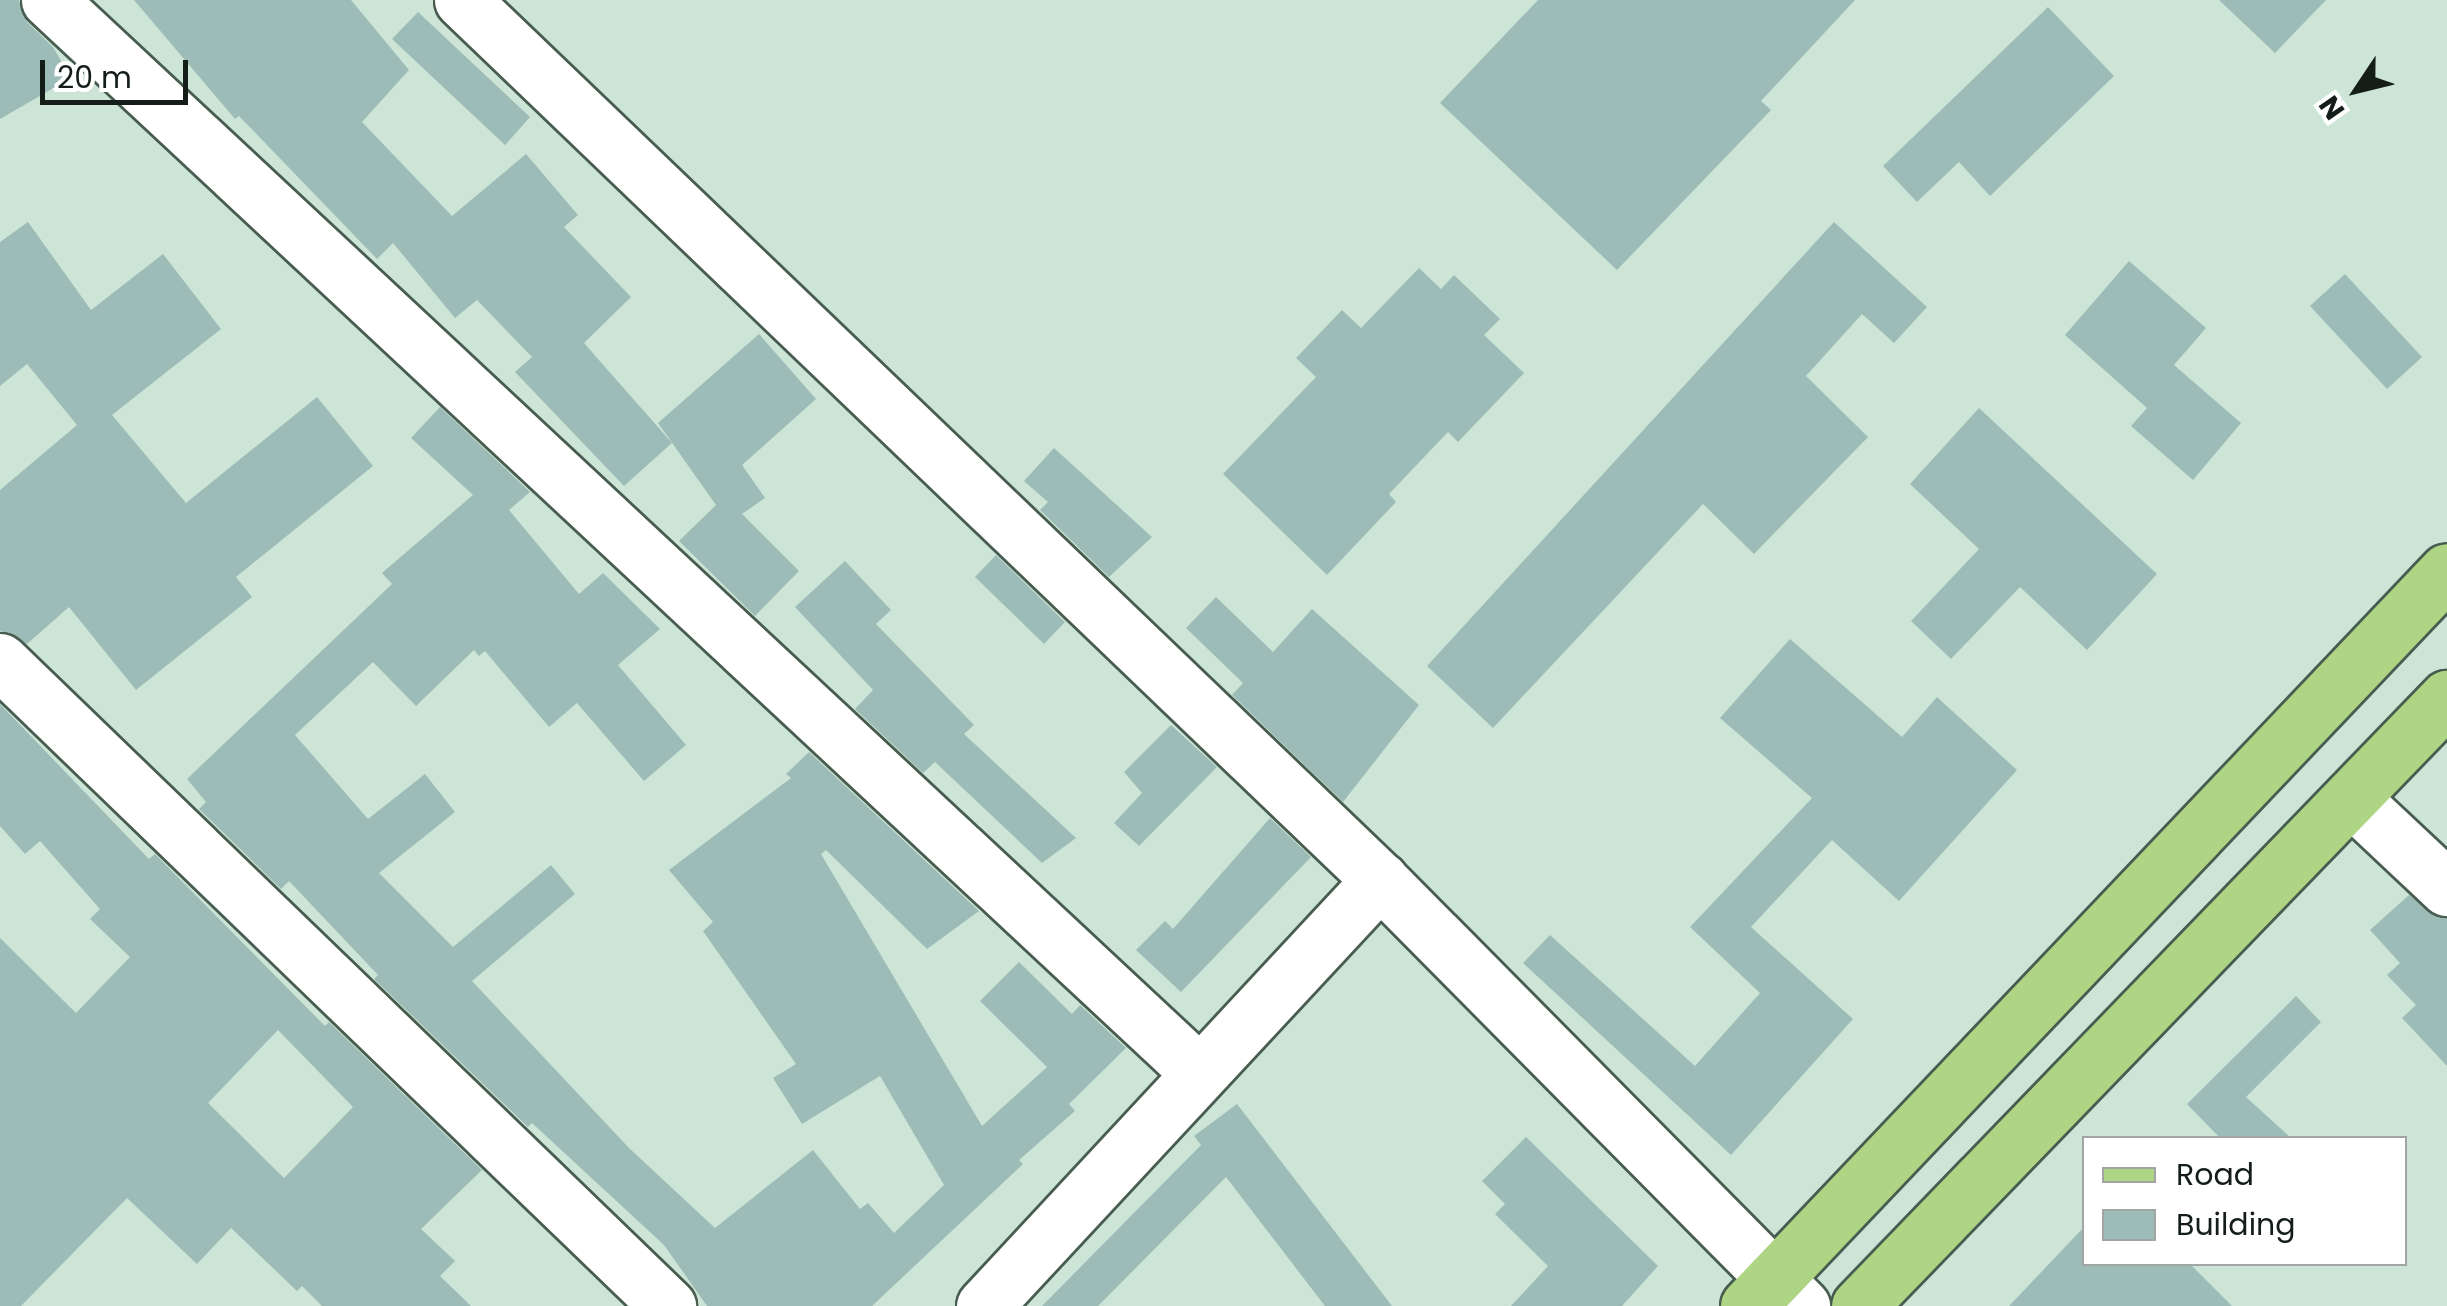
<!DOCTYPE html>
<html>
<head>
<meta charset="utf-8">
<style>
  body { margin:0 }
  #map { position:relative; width:2447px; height:1306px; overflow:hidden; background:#cce5d6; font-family:Poppins,sans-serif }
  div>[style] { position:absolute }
  .building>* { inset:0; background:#9ebcb7 }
  .roads { filter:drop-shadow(2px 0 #485d50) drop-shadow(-2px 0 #485d50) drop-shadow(0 2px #485d50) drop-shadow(0 -2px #485d50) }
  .minor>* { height:55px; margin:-27.5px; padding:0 27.5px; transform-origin:27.5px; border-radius:27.5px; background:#fff }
  .major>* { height:55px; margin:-27.5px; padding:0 27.5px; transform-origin:27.5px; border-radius:27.5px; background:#aed584 }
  span { translate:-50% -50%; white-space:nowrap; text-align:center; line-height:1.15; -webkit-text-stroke:8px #fff; paint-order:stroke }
  .legend { position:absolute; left:2082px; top:1136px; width:325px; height:130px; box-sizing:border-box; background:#fff; border:2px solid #a1a5a3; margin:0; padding:12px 18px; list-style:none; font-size:30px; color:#141d18 }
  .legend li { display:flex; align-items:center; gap:20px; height:50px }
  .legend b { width:50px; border:2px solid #a1a5a3 }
  .north { position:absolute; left:2307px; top:40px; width:100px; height:100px; -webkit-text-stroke:8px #fff; paint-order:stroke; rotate:235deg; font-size:28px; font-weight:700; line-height:40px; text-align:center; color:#141d18 }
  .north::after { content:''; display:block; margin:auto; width:35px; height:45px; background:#141d18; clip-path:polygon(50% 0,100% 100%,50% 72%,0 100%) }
  .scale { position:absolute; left:40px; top:60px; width:148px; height:45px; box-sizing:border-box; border:5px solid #141d18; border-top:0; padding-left:12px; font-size:30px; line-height:35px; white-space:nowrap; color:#141d18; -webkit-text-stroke:8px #fff; paint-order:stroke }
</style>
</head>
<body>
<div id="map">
  <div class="building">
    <div style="clip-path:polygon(0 0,19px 0,27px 22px,53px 47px,71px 78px,0 119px)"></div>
    <div style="clip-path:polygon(134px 0,351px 0,409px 70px,362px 122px,452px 216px,526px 154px,578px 215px,564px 227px,631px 297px,584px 343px,672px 443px,624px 486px,515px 372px,532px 357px,477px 300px,455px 318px,393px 243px,377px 259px,239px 116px,235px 119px)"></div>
    <div style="clip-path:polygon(1538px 0,1855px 0,1761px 101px,1771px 110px,1617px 270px,1440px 103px)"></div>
    <div style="clip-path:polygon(2219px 0,2326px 0,2275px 53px)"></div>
    <div style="clip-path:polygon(2048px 7px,2114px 76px,1990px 196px,1959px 162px,1917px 202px,1883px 166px)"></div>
    <div style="clip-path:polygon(418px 12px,530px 117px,505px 145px,392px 39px)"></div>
    <div style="clip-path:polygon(28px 222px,91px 310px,163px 254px,221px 329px,112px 415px,186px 503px,317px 397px,373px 466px,236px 577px,252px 597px,136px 690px,69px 607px,27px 644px,0 631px,0 490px,77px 425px,27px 364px,0 386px,0 242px)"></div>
    <div style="clip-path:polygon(1834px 222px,1927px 307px,1894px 343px,1862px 314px,1806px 376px,1868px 437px,1754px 554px,1703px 504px,1493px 728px,1427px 666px)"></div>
    <div style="clip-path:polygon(2129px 261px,2206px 328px,2174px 365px,2241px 423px,2193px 480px,2131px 426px,2147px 408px,2065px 335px)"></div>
    <div style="clip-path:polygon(1419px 268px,1441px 289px,1454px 275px,1500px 319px,1484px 335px,1524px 373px,1458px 442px,1448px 432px,1389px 494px,1396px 502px,1327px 575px,1223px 474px,1316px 377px,1296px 358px,1342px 310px,1361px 328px)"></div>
    <div style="clip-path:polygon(2345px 274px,2422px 357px,2387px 389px,2310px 306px)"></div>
    <div style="clip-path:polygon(759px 334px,816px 399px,742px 465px,765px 498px,742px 514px,799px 571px,755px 616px,679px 541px,716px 505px,658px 423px)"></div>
    <div style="clip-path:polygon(440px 407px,530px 492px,509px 510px,579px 594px,603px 573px,660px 629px,618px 665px,686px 745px,644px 781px,577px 703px,549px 727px,485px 651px,479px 656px,474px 650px,416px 706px,373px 662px,295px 735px,368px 819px,425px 774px,455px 812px,379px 873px,453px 947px,551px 865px,575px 894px,472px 981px,629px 1148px,715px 1228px,813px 1150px,860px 1209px,868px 1203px,894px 1233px,944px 1185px,880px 1076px,802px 1124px,773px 1078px,796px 1064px,703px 931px,713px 922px,669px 870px,791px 778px,786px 774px,809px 752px,979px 911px,927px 949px,826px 850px,821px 854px,982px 1126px,1047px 1067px,980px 1001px,1019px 962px,1072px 1014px,1080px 1005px,1126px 1048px,1069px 1104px,1075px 1111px,1019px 1160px,1023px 1164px,872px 1306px,707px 1306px,664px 1245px,532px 1123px,528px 1127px,374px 979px,378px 975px,289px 881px,281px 889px,199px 809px,206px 802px,187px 779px,392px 584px,382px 573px,473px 495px,411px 438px)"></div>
    <div style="clip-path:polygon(1979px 408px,2157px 574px,2087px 650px,2020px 587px,1951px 659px,1911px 621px,1979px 549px,1910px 484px)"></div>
    <div style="clip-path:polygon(1054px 448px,1152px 537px,1109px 577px,1040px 510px,1048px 502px,1024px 481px)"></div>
    <div style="clip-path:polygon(996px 555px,1065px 622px,1044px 644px,975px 577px)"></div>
    <div style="clip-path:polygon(845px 561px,891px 610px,876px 624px,974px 725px,964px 734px,1076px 838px,1042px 863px,935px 762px,923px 773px,855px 709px,873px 690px,795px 607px)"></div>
    <div style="clip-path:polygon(1216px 597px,1273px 652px,1312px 609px,1419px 705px,1343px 802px,1232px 695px,1243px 683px,1186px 628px)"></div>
    <div style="clip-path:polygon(1790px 639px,1902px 737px,1937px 697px,2017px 770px,1899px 901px,1832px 840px,1751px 927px,1853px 1019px,1731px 1155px,1523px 963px,1550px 935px,1695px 1066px,1760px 993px,1690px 927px,1812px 798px,1720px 718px)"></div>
    <div style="clip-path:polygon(evenodd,0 704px,149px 859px,155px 854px,325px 1026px,329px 1022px,482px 1170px,421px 1229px,455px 1261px,440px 1276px,471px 1306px,322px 1306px,302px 1286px,297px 1291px,231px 1228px,197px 1264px,127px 1198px,21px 1306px,0 1306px,0 938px,76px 1013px,130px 957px,90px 919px,100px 909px,40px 841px,25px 854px,0 826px,0 704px,278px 1030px,353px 1107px,284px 1178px,208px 1103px,278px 1030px)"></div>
    <div style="clip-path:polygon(1171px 725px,1217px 767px,1139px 846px,1114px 823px,1142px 793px,1124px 772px)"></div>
    <div style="clip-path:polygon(1270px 818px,1311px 857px,1181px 992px,1136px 950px,1165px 921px,1173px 929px)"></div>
    <div style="clip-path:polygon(2409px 895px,2447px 918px,2447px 1066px,2402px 1018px,2416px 1005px,2387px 975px,2400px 963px,2370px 930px)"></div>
    <div style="clip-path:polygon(2296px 996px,2321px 1022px,2246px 1097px,2291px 1138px,2220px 1138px,2187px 1104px)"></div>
    <div style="clip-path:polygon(1237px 1104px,1392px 1306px,1325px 1306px,1226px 1177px,1098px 1306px,1042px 1306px,1201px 1145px,1194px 1136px)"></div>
    <div style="clip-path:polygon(1526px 1137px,1658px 1266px,1622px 1306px,1511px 1306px,1548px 1266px,1495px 1214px,1505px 1204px,1482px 1181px)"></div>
    <div style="clip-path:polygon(2084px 1227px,2084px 1264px,2190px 1264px,2232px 1306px,2009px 1306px)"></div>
  </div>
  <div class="roads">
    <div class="minor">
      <div style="left:49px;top:0;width:1570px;rotate:43.01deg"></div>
      <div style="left:462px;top:0;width:1272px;rotate:43.79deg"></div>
      <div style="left:1380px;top:880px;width:600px;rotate:45.27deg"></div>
      <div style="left:0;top:661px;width:929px;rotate:44deg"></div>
      <div style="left:2351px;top:798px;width:132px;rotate:43.2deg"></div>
      <div style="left:984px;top:1306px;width:582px;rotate:-47.09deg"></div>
    </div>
    <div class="major">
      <div style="left:1748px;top:1306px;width:1014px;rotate:-46.44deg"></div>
      <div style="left:1859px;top:1306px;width:846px;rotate:-45.96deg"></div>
    </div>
  </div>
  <ul class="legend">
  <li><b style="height:12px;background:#aed584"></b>Road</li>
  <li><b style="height:28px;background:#9ebcb7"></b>Building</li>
  </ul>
  <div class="north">N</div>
  <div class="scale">20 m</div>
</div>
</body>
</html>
